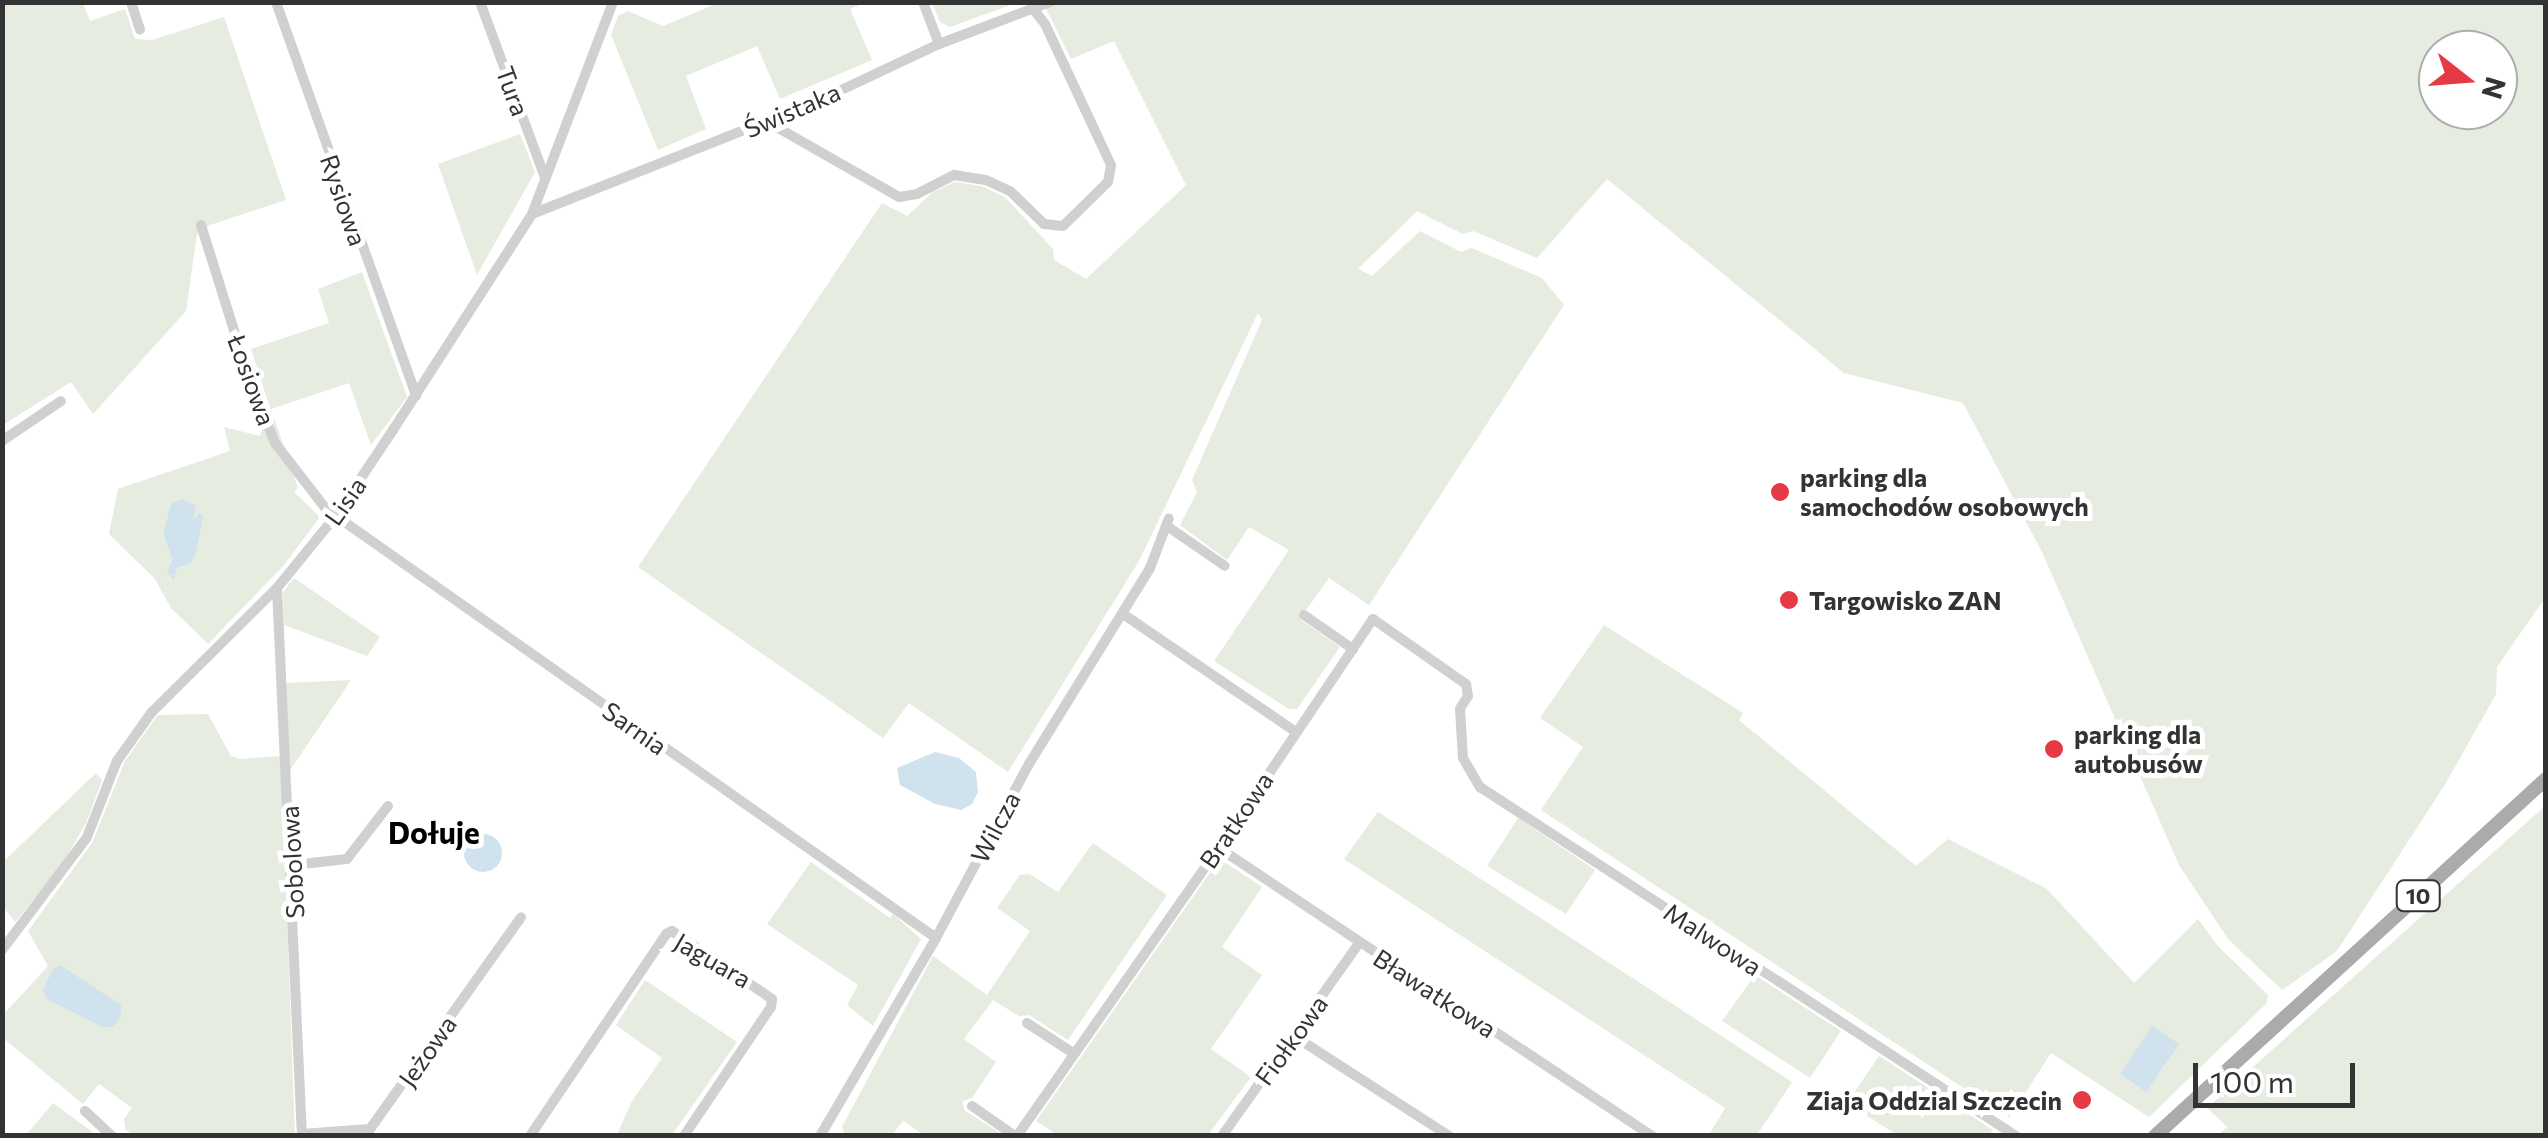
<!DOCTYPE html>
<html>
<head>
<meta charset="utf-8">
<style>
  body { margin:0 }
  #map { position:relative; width:2548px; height:1138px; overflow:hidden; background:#fff; font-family:Commissioner,sans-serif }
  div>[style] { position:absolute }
  .green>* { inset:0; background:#e6ecdf }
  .water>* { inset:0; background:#cfe2ee }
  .round { border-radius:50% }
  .minor>* { height:10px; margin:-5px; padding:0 5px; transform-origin:5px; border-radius:5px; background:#d0d0d0 }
  .major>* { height:14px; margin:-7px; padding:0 7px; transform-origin:7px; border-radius:7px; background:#ababab }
  .dots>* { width:28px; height:28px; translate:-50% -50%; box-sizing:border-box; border:5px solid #fff; border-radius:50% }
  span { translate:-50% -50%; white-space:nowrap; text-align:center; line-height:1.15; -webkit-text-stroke:10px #fff; paint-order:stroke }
  .shield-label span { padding:2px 8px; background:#fff; border:2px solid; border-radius:8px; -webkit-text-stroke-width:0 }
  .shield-label { font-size:22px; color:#333; font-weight:700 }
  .street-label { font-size:25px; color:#333 }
  .poi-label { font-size:25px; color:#333; font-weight:700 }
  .left { translate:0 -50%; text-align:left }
  .right { translate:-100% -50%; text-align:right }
  .quarter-label { font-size:30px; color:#000; font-weight:700 }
  .frame { position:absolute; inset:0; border:5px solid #333; pointer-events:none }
  .north { position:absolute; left:2418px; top:30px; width:100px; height:100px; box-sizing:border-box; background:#fff; border:2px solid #adadad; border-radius:50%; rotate:107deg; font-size:28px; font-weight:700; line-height:40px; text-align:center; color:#333 }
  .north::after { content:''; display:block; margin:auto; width:35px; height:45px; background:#e63946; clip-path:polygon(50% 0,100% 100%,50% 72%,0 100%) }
  .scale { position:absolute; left:2193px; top:1063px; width:162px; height:45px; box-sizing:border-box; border:5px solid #333; border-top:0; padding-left:12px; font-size:30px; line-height:35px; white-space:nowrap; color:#333; -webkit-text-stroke:8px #fff; paint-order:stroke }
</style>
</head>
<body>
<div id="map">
  <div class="green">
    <div style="clip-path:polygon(3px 3px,83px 3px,90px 21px,125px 9px,135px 39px,152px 40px,224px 17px,286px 200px,210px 225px,197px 234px,186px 311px,93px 414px,71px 382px,3px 425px)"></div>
    <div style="clip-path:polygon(718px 3px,864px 3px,850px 9px,872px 60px,780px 99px,757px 46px,686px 76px,706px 129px,658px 150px,611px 35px,618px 16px,628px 11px,663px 26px)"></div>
    <div style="clip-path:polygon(932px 3px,1016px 3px,950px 27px,940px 22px)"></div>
    <div style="clip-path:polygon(evenodd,1043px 3px,2545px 3px,2545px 598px,2497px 667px,2496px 694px,2446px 783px,2337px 951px,2282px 990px,2228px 939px,2179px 865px,2042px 552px,1963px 403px,1844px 373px,1607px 179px,1537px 258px,1473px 231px,1463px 234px,1417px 211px,1358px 269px,1372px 276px,1420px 231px,1461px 252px,1472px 248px,1542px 278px,1564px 305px,1369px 605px,1329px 578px,1307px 609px,1299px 612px,1301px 620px,1340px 647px,1297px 709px,1289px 709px,1214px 661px,1289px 550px,1249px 527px,1227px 560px,1180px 525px,1197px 492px,1192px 480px,1262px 320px,1258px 313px,1139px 561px,1008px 772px,909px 703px,883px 738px,638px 567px,882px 203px,907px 216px,933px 192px,955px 182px,981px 186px,1005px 197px,1053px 249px,1054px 260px,1086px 279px,1186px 185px,1114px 41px,1071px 59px,1043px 3px,2438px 50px,2498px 50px,2498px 110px,2438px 110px,2438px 50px)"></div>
    <div style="clip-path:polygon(520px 134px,535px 172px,477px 275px,438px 164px)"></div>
    <div style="clip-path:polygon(evenodd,362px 272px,407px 397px,371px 445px,349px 383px,271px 409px,298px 488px,294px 492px,320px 517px,284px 565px,208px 644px,171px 608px,155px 579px,109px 534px,118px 489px,230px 451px,224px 427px,260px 436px,270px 409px,251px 349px,329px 323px,318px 289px,362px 272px,171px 504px,192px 522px,198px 519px,198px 544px,190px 564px,167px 572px,172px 560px,163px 532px,171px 504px)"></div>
    <div style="clip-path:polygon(294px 578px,380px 637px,367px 656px,284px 625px,283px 592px)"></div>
    <div style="clip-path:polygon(1604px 625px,1743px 713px,1739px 720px,1916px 866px,1948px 839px,2047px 889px,2134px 983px,2198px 919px,2218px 946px,2268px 995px,2266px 1004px,2149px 1117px,2051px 1053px,2009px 1118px,1541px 810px,1583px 747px,1540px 718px)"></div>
    <div style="clip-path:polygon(351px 680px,289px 772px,286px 683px)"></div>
    <div style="clip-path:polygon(208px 714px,231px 756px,240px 759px,281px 756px,295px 1135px,133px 1135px,126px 1130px,124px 1119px,132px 1108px,99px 1084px,83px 1104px,3px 1038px,2px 1016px,48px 966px,28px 931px,92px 843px,125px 761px,158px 715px)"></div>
    <div style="clip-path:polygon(96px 773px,102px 780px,86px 823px,63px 863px,15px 922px,3px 907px,3px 862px)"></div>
    <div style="clip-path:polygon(2545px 806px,2545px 1135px,2218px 1135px,2227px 1127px,2207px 1108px)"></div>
    <div style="clip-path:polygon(1378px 812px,1792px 1082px,1757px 1135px,1709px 1135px,1725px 1108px,1344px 859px)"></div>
    <div style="clip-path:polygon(1518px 818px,1595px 870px,1566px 914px,1487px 866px)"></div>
    <div style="clip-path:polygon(1093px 843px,1167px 895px,1068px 1040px,1029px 1015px,1019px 1016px,993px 1000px,964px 1039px,996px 1062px,972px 1098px,963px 1101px,964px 1110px,1003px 1135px,924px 1135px,903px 1121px,892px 1135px,845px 1135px,842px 1127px,933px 956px,987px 995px,1030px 931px,997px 908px,1020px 875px,1029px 874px,1058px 892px)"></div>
    <div style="clip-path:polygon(811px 862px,890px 918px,893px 914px,921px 939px,873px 1026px,847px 1005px,858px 985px,767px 924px)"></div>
    <div style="clip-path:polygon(1226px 863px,1262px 887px,1222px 947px,1262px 975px,1211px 1049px,1251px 1077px,1208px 1135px,1057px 1135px,1036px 1121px,1216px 864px)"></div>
    <div style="clip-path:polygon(1755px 975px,1841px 1031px,1810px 1078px,1722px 1021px)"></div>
    <div style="clip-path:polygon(645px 980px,737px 1042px,672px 1135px,617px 1135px,631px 1103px,662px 1058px,616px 1025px)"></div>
    <div style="clip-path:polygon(1879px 1056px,1993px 1130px,1989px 1135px,1897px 1135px,1847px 1103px)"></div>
    <div style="clip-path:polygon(53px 1103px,95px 1134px,97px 1135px,26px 1135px)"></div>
  </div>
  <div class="water">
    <div style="clip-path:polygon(182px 499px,196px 506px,193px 521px,200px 513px,203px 516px,196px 553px,190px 564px,177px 568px,174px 580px,167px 572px,172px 560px,163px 532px,171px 504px)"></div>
    <div style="clip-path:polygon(935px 752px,959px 758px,976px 772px,978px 792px,972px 804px,961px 810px,935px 804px,900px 785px,897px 768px)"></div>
    <div class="round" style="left:464px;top:834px;width:38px;height:38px"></div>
    <div style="clip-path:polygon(60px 965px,121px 1005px,121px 1017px,113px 1027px,103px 1027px,47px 999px,43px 990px,53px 969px)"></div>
    <div style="clip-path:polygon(2152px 1026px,2179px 1044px,2146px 1092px,2120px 1074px)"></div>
  </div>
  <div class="minor">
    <div style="left:131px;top:2px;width:29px;rotate:72deg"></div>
    <div style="left:276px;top:2px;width:418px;rotate:70.4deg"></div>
    <div style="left:480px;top:2px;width:188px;rotate:69.7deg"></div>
    <div style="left:923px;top:2px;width:45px;rotate:69.1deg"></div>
    <div style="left:766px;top:121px;width:153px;rotate:29.7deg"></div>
    <div style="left:899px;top:197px;width:18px;rotate:-9deg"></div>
    <div style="left:917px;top:194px;width:42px;rotate:-27.2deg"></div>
    <div style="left:954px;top:175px;width:32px;rotate:9deg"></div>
    <div style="left:986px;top:180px;width:26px;rotate:25deg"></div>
    <div style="left:1010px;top:191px;width:47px;rotate:44.1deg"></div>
    <div style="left:1044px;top:224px;width:19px;rotate:6deg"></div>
    <div style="left:1063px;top:226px;width:63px;rotate:-44.4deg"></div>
    <div style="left:1108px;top:182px;width:17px;rotate:-80deg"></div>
    <div style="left:1111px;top:165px;width:156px;rotate:-115.1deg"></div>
    <div style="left:1045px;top:24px;width:18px;rotate:-128deg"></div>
    <div style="left:532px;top:214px;width:310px;rotate:-21.6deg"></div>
    <div style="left:820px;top:100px;width:132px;rotate:-25.2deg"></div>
    <div style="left:939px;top:44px;width:119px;rotate:-20.7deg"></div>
    <div style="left:201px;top:225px;width:160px;rotate:72.6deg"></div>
    <div style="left:249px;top:378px;width:70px;rotate:68.2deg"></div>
    <div style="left:275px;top:443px;width:83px;rotate:52.3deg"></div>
    <div style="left:326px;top:509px;width:746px;rotate:35.12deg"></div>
    <div style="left:2px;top:441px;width:71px;rotate:-34.1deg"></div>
    <div style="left:1167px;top:526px;width:70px;rotate:34.6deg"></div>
    <div style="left:277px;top:588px;width:549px;rotate:87.39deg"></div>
    <div style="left:1123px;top:614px;width:209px;rotate:34.3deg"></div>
    <div style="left:1304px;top:615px;width:60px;rotate:34.8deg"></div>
    <div style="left:1219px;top:848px;width:520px;rotate:33.63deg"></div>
    <div style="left:293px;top:865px;width:54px;rotate:-6.3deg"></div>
    <div style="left:347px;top:859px;width:67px;rotate:-52.3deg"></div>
    <div style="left:2px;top:950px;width:141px;rotate:-53deg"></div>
    <div style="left:87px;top:837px;width:82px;rotate:-68.5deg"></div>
    <div style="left:117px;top:761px;width:59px;rotate:-54.7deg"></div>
    <div style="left:151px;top:713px;width:177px;rotate:-44.8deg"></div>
    <div style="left:277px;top:588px;width:92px;rotate:-50.8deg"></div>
    <div style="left:335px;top:517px;width:105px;rotate:-56.3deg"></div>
    <div style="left:393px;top:430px;width:257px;rotate:-57.2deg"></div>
    <div style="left:532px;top:214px;width:227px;rotate:-69.1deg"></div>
    <div style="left:1027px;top:1023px;width:55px;rotate:33.1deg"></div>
    <div style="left:1294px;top:1036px;width:184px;rotate:32.8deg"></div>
    <div style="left:972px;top:1106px;width:52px;rotate:34.9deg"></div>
    <div style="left:85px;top:1111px;width:37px;rotate:43deg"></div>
    <div style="left:302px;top:1134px;width:68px;rotate:-4.2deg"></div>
    <div style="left:370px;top:1129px;width:260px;rotate:-54.5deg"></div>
    <div style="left:530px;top:1136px;width:244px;rotate:-56deg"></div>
    <div style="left:666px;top:934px;width:7px;rotate:-27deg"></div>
    <div style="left:672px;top:931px;width:121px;rotate:34.2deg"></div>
    <div style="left:772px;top:999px;width:8px;rotate:97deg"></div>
    <div style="left:771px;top:1007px;width:156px;rotate:124deg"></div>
    <div style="left:820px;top:1136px;width:229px;rotate:-59.6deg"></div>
    <div style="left:936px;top:938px;width:197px;rotate:-61.9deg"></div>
    <div style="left:1029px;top:764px;width:230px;rotate:-58.3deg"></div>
    <div style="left:1150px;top:568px;width:53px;rotate:-69.2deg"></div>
    <div style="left:1017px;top:1136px;width:352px;rotate:-55deg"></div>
    <div style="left:1219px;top:848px;width:276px;rotate:-56.1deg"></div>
    <div style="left:1373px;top:619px;width:113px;rotate:35deg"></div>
    <div style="left:1466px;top:684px;width:12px;rotate:81deg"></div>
    <div style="left:1468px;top:696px;width:15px;rotate:122deg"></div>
    <div style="left:1460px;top:709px;width:49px;rotate:86.5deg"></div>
    <div style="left:1463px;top:758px;width:34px;rotate:60deg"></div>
    <div style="left:1480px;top:787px;width:640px;rotate:33.07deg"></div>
    <div style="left:1222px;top:1136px;width:237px;rotate:-54.6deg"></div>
  </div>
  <div class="major">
    <div style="left:2155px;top:1136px;width:529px;rotate:-42.4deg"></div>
  </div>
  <div class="dots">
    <div style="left:1780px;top:492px;background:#e63946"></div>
    <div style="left:1789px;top:600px;background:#e63946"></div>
    <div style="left:2054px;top:749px;background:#e63946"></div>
    <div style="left:2082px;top:1100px;background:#e63946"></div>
  </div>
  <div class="shield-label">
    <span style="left:2418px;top:896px">10</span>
  </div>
  <div class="street-label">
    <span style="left:513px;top:91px;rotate:70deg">Tura</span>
    <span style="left:792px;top:110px;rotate:-23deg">Świstaka</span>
    <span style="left:344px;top:200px;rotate:71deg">Rysiowa</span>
    <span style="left:252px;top:380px;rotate:70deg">Łosiowa</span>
    <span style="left:345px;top:501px;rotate:-55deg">Lisia</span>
    <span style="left:635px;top:728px;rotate:35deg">Sarnia</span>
    <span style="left:1236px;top:820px;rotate:-56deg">Bratkowa</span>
    <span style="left:995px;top:827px;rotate:-62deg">Wilcza</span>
    <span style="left:292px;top:862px;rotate:-93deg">Sobolowa</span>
    <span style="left:1713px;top:939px;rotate:33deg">Malwowa</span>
    <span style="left:713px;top:960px;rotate:30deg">Jaguara</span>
    <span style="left:1435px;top:993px;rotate:33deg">Bławatkowa</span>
    <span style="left:1291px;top:1040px;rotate:-54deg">Fiołkowa</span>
    <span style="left:427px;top:1051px;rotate:-55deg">Jeżowa</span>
  </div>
  <div class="poi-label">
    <span class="left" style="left:1800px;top:492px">parking dla<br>samochodów osobowych</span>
    <span class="left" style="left:1809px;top:600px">Targowisko ZAN</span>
    <span class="left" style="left:2074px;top:749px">parking dla<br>autobusów</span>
    <span class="right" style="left:2062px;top:1100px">Ziaja Oddzial Szczecin</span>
  </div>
  <div class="quarter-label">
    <span style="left:434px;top:832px">Dołuje</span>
  </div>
  <div class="frame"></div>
  <div class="north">N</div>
  <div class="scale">100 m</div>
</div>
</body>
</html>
